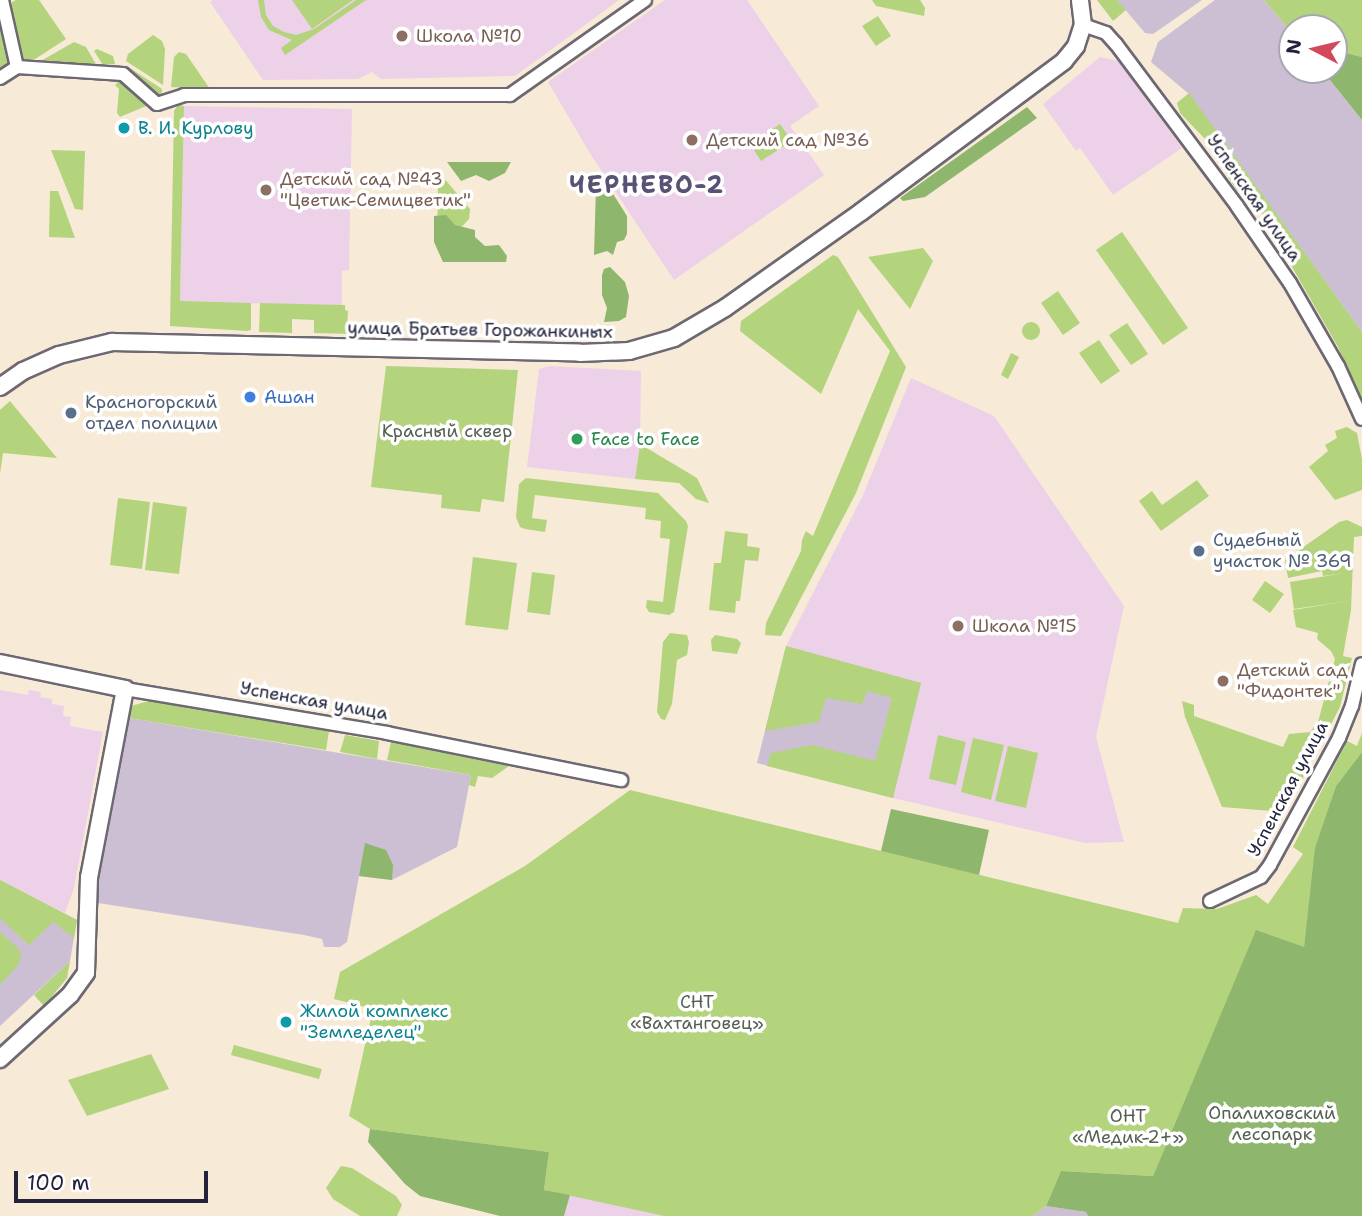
<!DOCTYPE html>
<html>
<head>
<meta charset="utf-8">
<style>
  body { margin:0 }
  #map { position:relative; width:1362px; height:1216px; overflow:hidden; background:#f7ead7; font-family:"Shantell Sans",sans-serif }
  div>[style] { position:absolute }
  .built>* { inset:0; background:#edd1e9 }
  .industrial>* { inset:0; background:#ccbfd4 }
  .green>* { inset:0; background:#b3d47c }
  .round { border-radius:50% }
  .forest>* { inset:0; background:#8eb66c }
  .roads { filter:drop-shadow(2px 0 #6d6872) drop-shadow(-2px 0 #6d6872) drop-shadow(0 2px #6d6872) drop-shadow(0 -2px #6d6872) }
  .street>* { height:12px; margin:-6px; padding:0 6px; transform-origin:6px; border-radius:6px; background:#fff }
  .secondary>* { height:16px; margin:-8px; padding:0 8px; transform-origin:8px; border-radius:8px; background:#fff }
  .dots>* { width:19px; height:19px; translate:-50% -50%; box-sizing:border-box; border:4px solid #fff; border-radius:50% }
  span { translate:-50% -50%; white-space:nowrap; text-align:center; line-height:1.15; -webkit-text-stroke:7px #fff; paint-order:stroke }
  .education-label { font-size:18px; color:#785e54 }
  .left { translate:0 -50%; text-align:left }
  .culture-label { font-size:18px; color:#0d838f }
  .street-label { font-size:18px; color:#22223b }
  .shop-label { font-size:18px; color:#366cbe }
  .service-label { font-size:18px; color:#4e5e75 }
  .park-label { font-size:18px; color:#556052 }
  .leisure-label { font-size:18px; color:#27864d }
  .district-label { font-size:24px; color:#565374; font-weight:700; letter-spacing:2px }
  .north { position:absolute; left:1278px; top:14px; width:70px; height:70px; box-sizing:border-box; background:#fff; border:2px solid #a7a7b1; border-radius:50%; rotate:277deg; font-size:19px; font-weight:700; line-height:28px; text-align:center; color:#22223b }
  .north::after { content:''; display:block; margin:auto; width:24px; height:32px; background:#d1495b; clip-path:polygon(50% 0,100% 100%,50% 72%,0 100%) }
  .scale { position:absolute; left:14px; top:1171px; width:194px; height:32px; box-sizing:border-box; border:4px solid #22223b; border-top:0; padding-left:9px; font-size:21px; line-height:24px; white-space:nowrap; color:#22223b; -webkit-text-stroke:5px #fff; paint-order:stroke }
</style>
</head>
<body>
<div id="map">
  <div class="built">
    <div style="clip-path:polygon(213px 0,619px 0,515px 76px,381px 79px,372px 72px,358px 79px,263px 80px,210px 2px)"></div>
    <div style="clip-path:polygon(665px 0,747px 0,819px 106px,790px 126px,824px 175px,674px 280px,591px 155px,548px 82px)"></div>
    <div style="clip-path:polygon(1100px 57px,1119px 61px,1182px 148px,1113px 195px,1080px 148px,1076px 151px,1043px 104px)"></div>
    <div style="clip-path:polygon(184px 106px,352px 109px,349px 270px,342px 271px,342px 305px,180px 302px)"></div>
    <div style="clip-path:polygon(550px 366px,641px 371px,640px 444px,635px 479px,527px 467px,539px 369px)"></div>
    <div style="clip-path:polygon(911px 378px,994px 416px,1124px 606px,1096px 737px,1124px 842px,1085px 843px,893px 798px,921px 683px,786px 646px,863px 495px)"></div>
    <div style="clip-path:polygon(0 690px,28px 695px,29px 690px,41px 692px,40px 697px,52px 699px,52px 704px,64px 706px,63px 716px,71px 717px,70px 726px,103px 732px,74px 888px,65px 913px,0 880px)"></div>
    <div style="clip-path:polygon(570px 1195px,664px 1216px,564px 1216px)"></div>
  </div>
  <div class="industrial">
    <div style="clip-path:polygon(1117px 0,1202px 0,1153px 34px,1145px 33px)"></div>
    <div style="clip-path:polygon(1215px 0,1264px 0,1292px 33px,1292px 70px,1322px 70px,1362px 120px,1362px 332px,1189px 94px,1151px 62px,1158px 42px)"></div>
    <div style="clip-path:polygon(786px 646px,921px 683px,893px 798px,757px 763px)"></div>
    <div style="clip-path:polygon(129px 718px,471px 775px,457px 847px,392px 880px,359px 876px,347px 942px,340px 947px,324px 947px,322px 939px,304px 935px,98px 903px,98px 883px)"></div>
    <div style="clip-path:polygon(0 880px,77px 920px,70px 961px,0 1026px)"></div>
    <div style="clip-path:polygon(1046px 1206px,1086px 1212px,1088px 1216px,1033px 1216px)"></div>
  </div>
  <div class="green">
    <div style="clip-path:polygon(16px 0,39px 0,66px 39px,29px 63px,22px 60px,11px 10px,12px 2px)"></div>
    <div style="clip-path:polygon(258px 0,264px 0,266px 15px,273px 26px,284px 32px,296px 35px,314px 29px,356px 0,366px 0,285px 55px,281px 48px,292px 40px,269px 30px,261px 17px)"></div>
    <div style="clip-path:polygon(292px 0,353px 0,312px 29px)"></div>
    <div style="clip-path:polygon(872px 0,920px 0,925px 8px,924px 16px,876px 6px)"></div>
    <div style="clip-path:polygon(1097px 0,1117px 0,1126px 10px,1113px 21px)"></div>
    <div style="clip-path:polygon(1264px 0,1362px 0,1362px 57px,1334px 50px,1334px 28px,1292px 28px,1292px 33px)"></div>
    <div style="clip-path:polygon(878px 16px,891px 36px,876px 46px,862px 26px)"></div>
    <div style="clip-path:polygon(0 17px,8px 59px,5px 67px,0 70px)"></div>
    <div style="clip-path:polygon(153px 35px,162px 41px,165px 49px,163px 85px,126px 61px,128px 54px)"></div>
    <div style="clip-path:polygon(74px 42px,86px 47px,97px 66px,39px 62px)"></div>
    <div style="clip-path:polygon(97px 49px,113px 56px,115px 64px,103px 65px,94px 51px)"></div>
    <div style="clip-path:polygon(179px 52px,186px 54px,210px 89px,171px 87px,174px 57px)"></div>
    <div style="clip-path:polygon(127px 66px,162px 89px,161px 97px,155px 98px)"></div>
    <div style="clip-path:polygon(120px 80px,127px 84px,146px 106px,120px 117px,117px 113px,119px 89px,115px 85px)"></div>
    <div style="clip-path:polygon(1189px 93px,1362px 332px,1362px 399px,1338px 347px,1292px 267px,1294px 261px,1282px 251px,1275px 232px,1258px 208px,1235px 188px,1205px 139px,1180px 113px,1177px 103px)"></div>
    <div style="clip-path:polygon(178px 105px,184px 106px,180px 301px,251px 303px,251px 330px,247px 331px,170px 326px,174px 111px)"></div>
    <div style="clip-path:polygon(780px 124px,792px 141px,761px 161px,750px 144px)"></div>
    <div style="clip-path:polygon(51px 150px,85px 151px,83px 210px,75px 209px)"></div>
    <div style="clip-path:polygon(443px 177px,470px 209px,469px 219px,452px 237px,437px 237px,438px 182px)"></div>
    <div style="clip-path:polygon(50px 191px,58px 191px,75px 238px,49px 237px)"></div>
    <div style="clip-path:polygon(1122px 232px,1188px 328px,1163px 345px,1096px 250px)"></div>
    <div style="clip-path:polygon(923px 248px,933px 261px,910px 309px,868px 257px)"></div>
    <div style="clip-path:polygon(833px 255px,838px 257px,906px 367px,856px 493px,781px 636px,765px 635px,766px 623px,801px 551px,802px 540px,806px 531px,813px 536px,890px 351px,858px 309px,821px 394px,740px 331px,741px 321px)"></div>
    <div style="clip-path:polygon(1058px 291px,1080px 323px,1063px 335px,1041px 303px)"></div>
    <div style="clip-path:polygon(260px 303px,345px 305px,345px 310px,348px 311px,347px 328px,353px 330px,353px 334px,314px 333px,314px 320px,292px 319px,292px 333px,259px 332px)"></div>
    <div class="round" style="left:1022px;top:322px;width:18px;height:18px"></div>
    <div style="clip-path:polygon(1127px 323px,1148px 354px,1131px 365px,1109px 335px)"></div>
    <div style="clip-path:polygon(1099px 340px,1120px 371px,1101px 384px,1079px 353px)"></div>
    <div style="clip-path:polygon(1011px 353px,1019px 357px,1008px 379px,1001px 375px)"></div>
    <div style="clip-path:polygon(386px 366px,518px 370px,504px 502px,482px 499px,480px 512px,441px 508px,442px 495px,371px 487px)"></div>
    <div style="clip-path:polygon(10px 401px,57px 458px,3px 453px,0 474px,0 410px)"></div>
    <div style="clip-path:polygon(1347px 427px,1357px 433px,1362px 459px,1362px 490px,1335px 500px,1309px 467px,1328px 451px,1325px 445px,1337px 438px,1335px 431px)"></div>
    <div style="clip-path:polygon(640px 444px,697px 478px,709px 503px,696px 499px,679px 483px,635px 479px)"></div>
    <div style="clip-path:polygon(526px 478px,658px 493px,686px 521px,688px 526px,674px 612px,669px 615px,649px 612px,646px 607px,647px 600px,663px 602px,670px 539px,660px 538px,661px 521px,645px 519px,646px 508px,535px 495px,532px 518px,547px 520px,545px 532px,525px 529px,520px 527px,516px 517px,519px 484px)"></div>
    <div style="clip-path:polygon(1197px 480px,1209px 496px,1161px 531px,1139px 501px,1152px 491px,1162px 505px)"></div>
    <div style="clip-path:polygon(118px 498px,150px 502px,142px 569px,110px 565px)"></div>
    <div style="clip-path:polygon(153px 502px,187px 507px,179px 574px,145px 570px)"></div>
    <div style="clip-path:polygon(1347px 520px,1362px 527px,1362px 536px,1354px 537px,1351px 610px,1343px 656px,1352px 658px,1340px 707px,1285px 812px,1222px 807px,1185px 717px,1182px 701px,1194px 705px,1194px 716px,1283px 747px,1289px 734px,1310px 732px,1318px 722px,1335px 659px,1331px 651px,1317px 639px,1318px 633px,1296px 627px,1293px 610px,1349px 601px,1294px 609px,1290px 582px,1345px 573px,1323px 576px,1322px 571px,1288px 578px,1285px 560px,1339px 522px)"></div>
    <div style="clip-path:polygon(725px 531px,748px 534px,747px 546px,760px 548px,758px 561px,745px 560px,740px 601px,736px 601px,735px 613px,709px 610px,714px 563px,721px 563px)"></div>
    <div style="clip-path:polygon(473px 557px,517px 563px,508px 630px,465px 625px)"></div>
    <div style="clip-path:polygon(532px 572px,555px 575px,550px 615px,527px 612px)"></div>
    <div style="clip-path:polygon(1265px 581px,1284px 594px,1270px 613px,1252px 600px)"></div>
    <div style="clip-path:polygon(670px 633px,687px 635px,689px 642px,687px 655px,677px 660px,672px 704px,665px 720px,661px 719px,657px 712px,663px 642px)"></div>
    <div style="clip-path:polygon(715px 635px,737px 639px,741px 643px,737px 654px,712px 651px,711px 640px)"></div>
    <div style="clip-path:polygon(786px 646px,921px 683px,893px 798px,767px 766px,771px 753px,812px 745px,875px 761px,892px 698px,867px 691px,862px 704px,826px 698px,819px 722px,765px 731px)"></div>
    <div style="clip-path:polygon(156px 699px,329px 731px,326px 750px,129px 718px,131px 706px)"></div>
    <div style="clip-path:polygon(1362px 733px,1362px 752px,1336px 786px,1316px 848px,1304px 948px,1256px 931px,1153px 1176px,1061px 1171px,1046px 1206px,1033px 1216px,664px 1216px,544px 1190px,549px 1152px,370px 1129px,349px 1116px,373px 1009px,334px 999px,340px 972px,525px 866px,630px 790px,1178px 923px,1183px 908px,1217px 909px,1256px 895px,1268px 904px,1303px 854px,1293px 847px,1347px 741px,1357px 746px)"></div>
    <div style="clip-path:polygon(345px 735px,379px 741px,377px 759px,340px 752px)"></div>
    <div style="clip-path:polygon(938px 735px,966px 742px,956px 785px,929px 779px)"></div>
    <div style="clip-path:polygon(973px 738px,1004px 745px,991px 800px,961px 792px)"></div>
    <div style="clip-path:polygon(391px 742px,509px 766px,492px 778px,478px 776px,475px 787px,469px 785px,471px 775px,387px 760px)"></div>
    <div style="clip-path:polygon(1008px 746px,1038px 753px,1026px 808px,995px 801px)"></div>
    <div style="clip-path:polygon(0 880px,77px 920px,74px 938px,53px 922px,29px 945px,0 918px)"></div>
    <div style="clip-path:polygon(0 932px,19px 949px,21px 955px,19px 964px,0 985px)"></div>
    <div style="clip-path:polygon(70px 961px,67px 978px,44px 1006px,34px 995px)"></div>
    <div style="clip-path:polygon(234px 1045px,322px 1069px,319px 1079px,231px 1055px)"></div>
    <div style="clip-path:polygon(151px 1054px,169px 1089px,87px 1116px,68px 1080px)"></div>
    <div style="clip-path:polygon(341px 1166px,352px 1168px,396px 1196px,402px 1205px,397px 1216px,360px 1216px,333px 1199px,326px 1188px)"></div>
  </div>
  <div class="forest">
    <div style="clip-path:polygon(1334px 50px,1362px 57px,1362px 120px,1322px 70px,1334px 70px)"></div>
    <div style="clip-path:polygon(1027px 107px,1037px 118px,925px 197px,903px 201px,900px 198px)"></div>
    <div style="clip-path:polygon(447px 162px,511px 162px,505px 173px,489px 181px,476px 175px,461px 181px)"></div>
    <div style="clip-path:polygon(603px 178px,627px 216px,627px 234px,624px 240px,617px 242px,613px 255px,607px 251px,594px 255px,596px 187px)"></div>
    <div style="clip-path:polygon(446px 215px,455px 225px,475px 230px,475px 237px,485px 246px,499px 245px,507px 256px,506px 262px,443px 262px,434px 242px,434px 216px)"></div>
    <div style="clip-path:polygon(610px 267px,625px 282px,629px 296px,626px 317px,619px 321px,604px 322px,607px 308px,602px 295px,602px 275px,604px 269px)"></div>
    <div style="clip-path:polygon(1362px 752px,1362px 1216px,1088px 1216px,1086px 1212px,1046px 1206px,1061px 1171px,1153px 1176px,1256px 930px,1304px 947px,1315px 848px,1336px 786px)"></div>
    <div style="clip-path:polygon(891px 809px,989px 830px,979px 875px,881px 851px)"></div>
    <div style="clip-path:polygon(365px 843px,386px 850px,393px 865px,392px 880px,359px 876px)"></div>
    <div style="clip-path:polygon(370px 1129px,549px 1152px,544px 1190px,570px 1195px,564px 1216px,500px 1216px,420px 1196px,405px 1184px,368px 1142px)"></div>
  </div>
  <div class="roads">
    <div class="street">
      <div style="left:2px;top:0;width:69px;rotate:77.4deg"></div>
      <div style="left:17px;top:67px;width:106px;rotate:3.8deg"></div>
      <div style="left:123px;top:74px;width:45px;rotate:41.4deg"></div>
      <div style="left:157px;top:104px;width:28px;rotate:-18deg"></div>
      <div style="left:184px;top:95px;width:326px"></div>
      <div style="left:510px;top:95px;width:165px;rotate:-35.1deg"></div>
      <div style="left:1083px;top:25px;width:24px;rotate:19deg"></div>
      <div style="left:1106px;top:33px;width:15px;rotate:48deg"></div>
      <div style="left:1116px;top:44px;width:202px;rotate:53.2deg"></div>
      <div style="left:1237px;top:206px;width:93px;rotate:55.5deg"></div>
      <div style="left:1290px;top:283px;width:96px;rotate:60deg"></div>
      <div style="left:1338px;top:366px;width:58px;rotate:65.6deg"></div>
      <div style="left:0;top:78px;width:20px;rotate:-33deg"></div>
      <div style="left:125px;top:689px;width:266px;rotate:9.5deg"></div>
      <div style="left:387px;top:733px;width:239px;rotate:11.4deg"></div>
      <div style="left:1210px;top:901px;width:56px;rotate:-25.2deg"></div>
      <div style="left:1261px;top:877px;width:15px;rotate:-53deg"></div>
      <div style="left:1270px;top:865px;width:145px;rotate:-61.5deg"></div>
      <div style="left:1339px;top:738px;width:35px;rotate:-68deg"></div>
      <div style="left:1352px;top:706px;width:43px;rotate:-76.6deg"></div>
    </div>
    <div class="secondary">
      <div style="left:0;top:387px;width:28px;rotate:-35deg"></div>
      <div style="left:23px;top:371px;width:39px;rotate:-24deg"></div>
      <div style="left:59px;top:355px;width:55px;rotate:-13.8deg"></div>
      <div style="left:112px;top:342px;width:468px;rotate:1.3deg"></div>
      <div style="left:580px;top:353px;width:49px;rotate:-2.3deg"></div>
      <div style="left:629px;top:351px;width:47px;rotate:-16.1deg"></div>
      <div style="left:674px;top:338px;width:59px;rotate:-30.5deg"></div>
      <div style="left:725px;top:308px;width:166px;rotate:-35.2deg"></div>
      <div style="left:861px;top:212px;width:253px;rotate:-36.6deg"></div>
      <div style="left:1064px;top:61px;width:19px;rotate:-51deg"></div>
      <div style="left:1076px;top:46px;width:22px;rotate:-72deg"></div>
      <div style="left:1083px;top:25px;width:25px;rotate:-97deg"></div>
      <div style="left:0;top:663px;width:128px;rotate:11.7deg"></div>
      <div style="left:125px;top:689px;width:191px;rotate:100.8deg"></div>
      <div style="left:89px;top:877px;width:96px;rotate:91.8deg"></div>
      <div style="left:86px;top:973px;width:27px;rotate:126deg"></div>
      <div style="left:70px;top:995px;width:95px;rotate:137.6deg"></div>
    </div>
  </div>
  <div class="dots">
    <div style="left:402px;top:36px;background:#8d6e63"></div>
    <div style="left:124px;top:128px;background:#0f9aa8"></div>
    <div style="left:692px;top:140px;background:#8d6e63"></div>
    <div style="left:266px;top:190px;background:#8d6e63"></div>
    <div style="left:250px;top:397px;background:#3f7fe0"></div>
    <div style="left:71px;top:413px;background:#5c6f8a"></div>
    <div style="left:577px;top:439px;background:#2e9e5b"></div>
    <div style="left:1199px;top:551px;background:#5c6f8a"></div>
    <div style="left:958px;top:626px;background:#8d6e63"></div>
    <div style="left:1223px;top:681px;background:#8d6e63"></div>
    <div style="left:286px;top:1022px;background:#0f9aa8"></div>
  </div>
  <div class="education-label">
    <span class="left" style="left:416px;top:36px">Школа №10</span>
    <span class="left" style="left:706px;top:140px">Детский сад №36</span>
    <span class="left" style="left:280px;top:190px">Детский сад №43<br>"Цветик-Семицветик"</span>
    <span class="left" style="left:972px;top:626px">Школа №15</span>
    <span class="left" style="left:1237px;top:681px">Детский сад<br>"Фидонтек"</span>
  </div>
  <div class="culture-label">
    <span class="left" style="left:138px;top:128px">В. И. Курлову</span>
    <span class="left" style="left:300px;top:1022px">Жилой комплекс<br>"Земледелец"</span>
  </div>
  <div class="street-label">
    <span style="left:1254px;top:198px;rotate:55deg">Успенская улица</span>
    <span style="left:480px;top:330px;rotate:1deg">улица Братьев Горожанкиных</span>
    <span style="left:314px;top:701px;rotate:10deg">Успенская улица</span>
    <span style="left:1288px;top:789px;rotate:-62deg">Успенская улица</span>
  </div>
  <div class="shop-label">
    <span class="left" style="left:264px;top:397px">Ашан</span>
  </div>
  <div class="service-label">
    <span class="left" style="left:85px;top:413px">Красногорский<br>отдел полиции</span>
    <span class="left" style="left:1213px;top:551px">Судебный<br>участок № 369</span>
  </div>
  <div class="park-label">
    <span style="left:447px;top:431px">Красный сквер</span>
    <span style="left:697px;top:1013px">СНТ<br>«Вахтанговец»</span>
    <span style="left:1272px;top:1124px">Опалиховский<br>лесопарк</span>
    <span style="left:1128px;top:1127px">ОНТ<br>«Медик-2+»</span>
  </div>
  <div class="leisure-label">
    <span class="left" style="left:591px;top:439px">Face to Face</span>
  </div>
  <div class="district-label">
    <span style="left:647px;top:186px">ЧЕРНЕВО-2</span>
  </div>
  <div class="north">N</div>
  <div class="scale">100 m</div>
</div>
</body>
</html>
